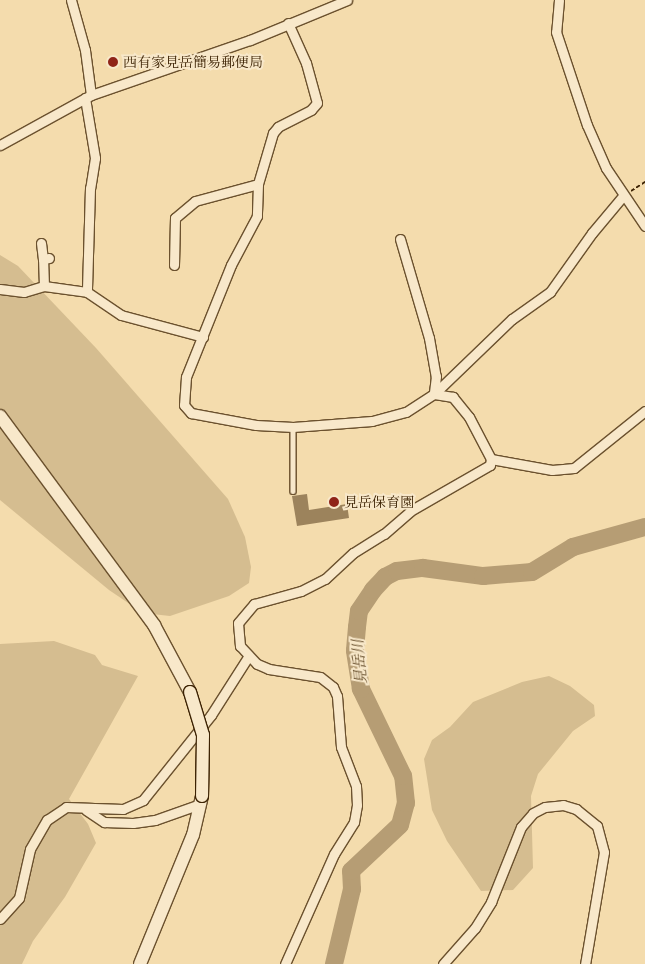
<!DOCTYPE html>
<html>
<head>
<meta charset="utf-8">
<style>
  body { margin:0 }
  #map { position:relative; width:645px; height:964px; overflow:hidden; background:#f4dcad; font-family:"Libre Caslon Text","Noto Serif JP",serif }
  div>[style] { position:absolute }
  .green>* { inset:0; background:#d5bd90 }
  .river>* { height:18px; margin:-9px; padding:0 9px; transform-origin:9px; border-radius:9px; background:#b69d74 }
  .building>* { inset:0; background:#9c835c }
  .path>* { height:2px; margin-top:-1px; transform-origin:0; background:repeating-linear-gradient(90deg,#3d2304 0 4px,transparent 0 6.5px) }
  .roads { filter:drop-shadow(1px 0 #6b512e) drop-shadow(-1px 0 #6b512e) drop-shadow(0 1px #6b512e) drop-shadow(0 -1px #6b512e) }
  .lane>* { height:4.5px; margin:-2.25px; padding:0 2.25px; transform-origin:2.25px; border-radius:2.25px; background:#f8e8ca }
  .street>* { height:9px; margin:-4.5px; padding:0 4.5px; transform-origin:4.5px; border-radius:4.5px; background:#f8e8ca }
  .secondary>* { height:12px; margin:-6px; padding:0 6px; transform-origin:6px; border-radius:6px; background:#f8e8ca }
  .bridges { filter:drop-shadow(1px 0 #3d2304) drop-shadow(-1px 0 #3d2304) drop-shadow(0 1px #3d2304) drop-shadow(0 -1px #3d2304) }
  .secondary-bridge>* { height:12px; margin:-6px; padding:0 6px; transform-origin:6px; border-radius:6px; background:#f8e8ca }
  .dots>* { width:14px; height:14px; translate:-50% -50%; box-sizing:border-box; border:2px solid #f8e8ca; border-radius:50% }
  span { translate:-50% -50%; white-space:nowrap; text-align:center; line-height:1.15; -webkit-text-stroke:4px #f8e8ca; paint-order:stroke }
  .poi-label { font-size:14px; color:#3d2304 }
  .left { translate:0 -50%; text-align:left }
  .water-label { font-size:15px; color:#614826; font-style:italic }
</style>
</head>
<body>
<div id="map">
  <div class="green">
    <div style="clip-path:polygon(0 255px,18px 266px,96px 348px,228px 499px,245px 537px,251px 567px,249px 583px,229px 596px,170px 616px,143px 613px,109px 590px,0 500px)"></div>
    <div style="clip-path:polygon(54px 641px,95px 655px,102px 665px,138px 676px,69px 799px,88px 824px,96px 843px,65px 897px,33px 941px,22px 964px,0 964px,0 644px)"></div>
    <div style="clip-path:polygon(549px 676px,570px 686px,594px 705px,595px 716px,573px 731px,538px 774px,531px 796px,533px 868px,513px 890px,481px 891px,447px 841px,432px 810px,424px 759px,432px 740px,450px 727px,473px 702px,522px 682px)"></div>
  </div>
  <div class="river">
    <div style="left:334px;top:964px;width:77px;rotate:-76.5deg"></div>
    <div style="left:352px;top:889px;width:18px;rotate:-93deg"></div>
    <div style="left:351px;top:871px;width:67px;rotate:-43.2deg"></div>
    <div style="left:400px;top:825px;width:23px;rotate:-75deg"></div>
    <div style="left:406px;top:803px;width:27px;rotate:-96deg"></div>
    <div style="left:403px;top:776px;width:97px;rotate:-115.8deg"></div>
    <div style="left:361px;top:689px;width:39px;rotate:-99deg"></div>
    <div style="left:355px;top:650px;width:23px;rotate:-85deg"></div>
    <div style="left:357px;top:627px;width:16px;rotate:-83deg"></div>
    <div style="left:359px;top:611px;width:25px;rotate:-56deg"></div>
    <div style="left:373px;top:590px;width:18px;rotate:-47deg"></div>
    <div style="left:385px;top:577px;width:13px;rotate:-27deg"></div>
    <div style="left:397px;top:571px;width:26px;rotate:-7deg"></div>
    <div style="left:423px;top:568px;width:61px;rotate:7.6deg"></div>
    <div style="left:483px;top:576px;width:49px;rotate:-4.7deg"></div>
    <div style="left:532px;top:572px;width:48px;rotate:-31.4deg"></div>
    <div style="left:573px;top:547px;width:75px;rotate:-15.5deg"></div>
  </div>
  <div class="building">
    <div style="clip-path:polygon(307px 494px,309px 510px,347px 504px,349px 518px,297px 526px,292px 496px)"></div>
  </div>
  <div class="path">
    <div style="left:631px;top:191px;width:17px;rotate:-33deg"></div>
  </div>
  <div class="roads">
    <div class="lane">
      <div style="left:293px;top:427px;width:64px;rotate:90deg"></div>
    </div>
    <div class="street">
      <div style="left:71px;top:0;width:52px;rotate:74.4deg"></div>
      <div style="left:85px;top:50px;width:45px;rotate:82.4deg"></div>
      <div style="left:559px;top:0;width:32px;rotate:95deg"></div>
      <div style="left:556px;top:32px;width:98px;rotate:71.6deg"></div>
      <div style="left:587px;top:125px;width:47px;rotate:66.2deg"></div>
      <div style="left:606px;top:168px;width:70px;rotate:56.1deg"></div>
      <div style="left:288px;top:23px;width:44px;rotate:65.8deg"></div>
      <div style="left:306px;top:63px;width:41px;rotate:74.6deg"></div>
      <div style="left:317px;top:103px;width:9px;rotate:131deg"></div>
      <div style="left:311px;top:110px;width:37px;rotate:153deg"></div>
      <div style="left:278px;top:127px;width:8px;rotate:130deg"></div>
      <div style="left:273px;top:133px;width:53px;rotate:106.4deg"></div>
      <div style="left:258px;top:184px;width:32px;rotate:92deg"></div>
      <div style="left:257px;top:216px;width:55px;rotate:118deg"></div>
      <div style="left:231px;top:265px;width:121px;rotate:111.9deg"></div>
      <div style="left:186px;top:377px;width:28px;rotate:94deg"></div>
      <div style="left:184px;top:405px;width:11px;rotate:49deg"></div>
      <div style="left:191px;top:413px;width:66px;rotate:10.5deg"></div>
      <div style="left:256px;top:425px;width:37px;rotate:3deg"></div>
      <div style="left:293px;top:427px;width:79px;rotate:-4.3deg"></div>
      <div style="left:372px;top:421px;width:35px;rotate:-15deg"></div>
      <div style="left:406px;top:412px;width:33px;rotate:-33deg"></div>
      <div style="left:434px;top:394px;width:108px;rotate:-43.9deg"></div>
      <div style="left:512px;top:319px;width:47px;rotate:-35.4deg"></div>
      <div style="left:550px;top:292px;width:72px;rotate:-54.6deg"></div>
      <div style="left:592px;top:233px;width:48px;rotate:-50deg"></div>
      <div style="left:85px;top:98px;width:61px;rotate:80.5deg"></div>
      <div style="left:95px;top:158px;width:30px;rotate:99deg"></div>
      <div style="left:90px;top:188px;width:104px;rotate:91.7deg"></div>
      <div style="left:87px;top:292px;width:41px;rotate:34.1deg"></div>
      <div style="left:121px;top:315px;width:85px;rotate:15deg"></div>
      <div style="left:0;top:145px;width:104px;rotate:-28.8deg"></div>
      <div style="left:91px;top:95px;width:168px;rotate:-19.1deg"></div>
      <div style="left:250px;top:40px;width:105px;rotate:-22.4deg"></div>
      <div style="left:400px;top:239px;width:103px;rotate:73.7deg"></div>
      <div style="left:429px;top:338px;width:39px;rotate:80deg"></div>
      <div style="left:436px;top:376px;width:17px;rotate:97deg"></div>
      <div style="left:41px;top:243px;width:16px;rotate:83deg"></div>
      <div style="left:174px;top:265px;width:47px;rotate:-88.8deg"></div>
      <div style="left:175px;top:218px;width:26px;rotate:-40deg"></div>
      <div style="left:195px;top:201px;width:65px;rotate:-15.1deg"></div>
      <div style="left:44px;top:286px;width:27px;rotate:-92deg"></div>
      <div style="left:43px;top:259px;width:6px;rotate:-9deg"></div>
      <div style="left:0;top:289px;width:24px;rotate:7deg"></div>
      <div style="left:24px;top:292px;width:21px;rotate:-17deg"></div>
      <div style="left:44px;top:286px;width:43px;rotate:7.9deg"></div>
      <div style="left:491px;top:459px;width:62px;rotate:10.2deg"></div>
      <div style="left:552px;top:470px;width:22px;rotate:-5deg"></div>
      <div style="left:574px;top:468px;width:91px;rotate:-38.8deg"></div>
      <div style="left:86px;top:810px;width:22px;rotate:34deg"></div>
      <div style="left:104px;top:822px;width:29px;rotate:2deg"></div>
      <div style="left:133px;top:823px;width:22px;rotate:-8deg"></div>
      <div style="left:155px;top:820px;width:48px;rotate:-19.6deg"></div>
      <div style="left:0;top:919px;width:28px;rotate:-48deg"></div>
      <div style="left:19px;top:898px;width:50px;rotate:-77.3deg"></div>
      <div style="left:30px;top:849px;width:34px;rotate:-60deg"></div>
      <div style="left:47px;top:820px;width:23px;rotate:-34deg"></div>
      <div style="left:66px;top:807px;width:57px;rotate:2deg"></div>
      <div style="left:123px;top:809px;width:22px;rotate:-24deg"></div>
      <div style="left:143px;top:800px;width:109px;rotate:-51.3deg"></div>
      <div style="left:211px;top:715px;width:69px;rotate:-57.5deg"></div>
      <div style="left:285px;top:964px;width:120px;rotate:-66deg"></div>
      <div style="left:334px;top:854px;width:38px;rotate:-58deg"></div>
      <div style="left:354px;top:822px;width:17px;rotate:-80deg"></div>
      <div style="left:357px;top:805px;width:19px;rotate:-93deg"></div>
      <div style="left:356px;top:786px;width:42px;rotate:-111deg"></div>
      <div style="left:341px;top:747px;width:51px;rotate:-94.5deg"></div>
      <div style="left:337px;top:696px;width:10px;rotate:-114deg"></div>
      <div style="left:333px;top:687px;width:16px;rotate:-142deg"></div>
      <div style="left:320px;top:677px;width:52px;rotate:-171.1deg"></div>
      <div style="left:269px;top:669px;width:13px;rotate:-157deg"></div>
      <div style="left:257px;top:664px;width:25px;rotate:-133deg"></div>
      <div style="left:240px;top:646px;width:23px;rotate:-95deg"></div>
      <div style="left:238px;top:623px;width:25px;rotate:-50deg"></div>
      <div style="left:254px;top:604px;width:49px;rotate:-15.5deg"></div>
      <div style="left:301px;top:591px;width:27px;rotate:-27deg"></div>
      <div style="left:325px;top:579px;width:38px;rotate:-43deg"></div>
      <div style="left:353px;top:553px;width:36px;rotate:-32deg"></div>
      <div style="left:384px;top:534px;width:35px;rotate:-41deg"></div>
      <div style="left:410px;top:511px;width:92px;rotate:-29.9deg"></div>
      <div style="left:490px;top:465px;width:6px;rotate:-81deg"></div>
      <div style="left:491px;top:459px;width:47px;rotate:-117.6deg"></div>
      <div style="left:469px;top:417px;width:26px;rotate:-129deg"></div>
      <div style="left:453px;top:397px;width:19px;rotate:-171deg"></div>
      <div style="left:443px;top:964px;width:48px;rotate:-48.4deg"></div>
      <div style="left:475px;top:928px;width:31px;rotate:-58deg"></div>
      <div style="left:491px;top:902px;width:81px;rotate:-68.2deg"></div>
      <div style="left:521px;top:827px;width:18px;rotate:-49deg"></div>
      <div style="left:533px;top:813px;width:13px;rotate:-27deg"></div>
      <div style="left:545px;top:807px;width:18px;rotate:-6deg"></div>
      <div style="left:563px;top:805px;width:14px;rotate:17deg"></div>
      <div style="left:576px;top:809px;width:27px;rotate:39deg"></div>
      <div style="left:597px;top:826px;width:27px;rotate:75deg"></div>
      <div style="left:604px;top:852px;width:114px;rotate:99.6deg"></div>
    </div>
    <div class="secondary">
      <div style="left:0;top:416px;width:260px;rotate:53.6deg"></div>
      <div style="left:154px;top:625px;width:76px;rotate:61.8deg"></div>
      <div style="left:140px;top:964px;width:139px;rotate:-67.7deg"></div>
      <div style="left:193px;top:835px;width:40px;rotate:-77deg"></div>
    </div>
  </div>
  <div class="bridges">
    <div class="secondary-bridge">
      <div style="left:190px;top:692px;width:45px;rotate:73.2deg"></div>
      <div style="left:203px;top:735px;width:61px;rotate:90.9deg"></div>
    </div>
  </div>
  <div class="dots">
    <div style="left:113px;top:62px;background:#8f2418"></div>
    <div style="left:334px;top:502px;background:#8f2418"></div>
  </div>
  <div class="poi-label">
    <span class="left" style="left:123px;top:62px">西有家見岳簡易郵便局</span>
    <span class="left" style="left:344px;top:502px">見岳保育園</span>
  </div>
  <div class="water-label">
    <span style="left:359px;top:662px;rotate:-95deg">見岳川</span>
  </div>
</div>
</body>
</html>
